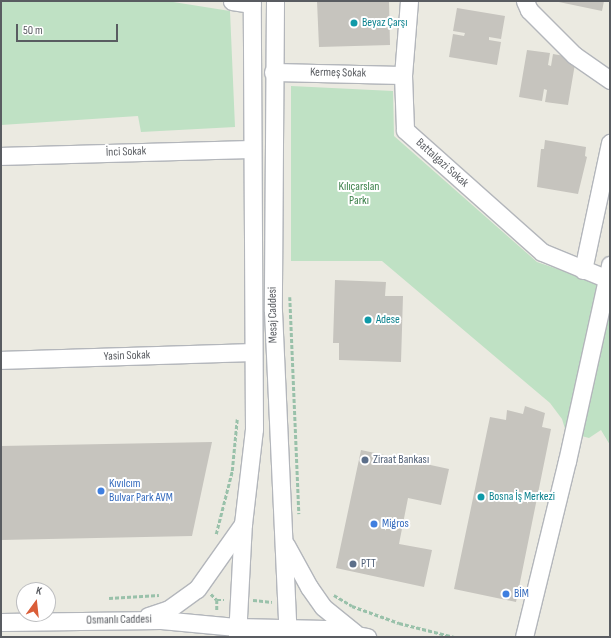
<!DOCTYPE html>
<html>
<head>
<meta charset="utf-8">
<style>
  body { margin:0 }
  #map { position:relative; width:611px; height:638px; overflow:hidden; background:#ebeae1; font-family:"Sofia Sans Condensed",sans-serif }
  div>[style] { position:absolute }
  .green>* { inset:0; background:#bfe1c4 }
  .building>* { inset:0; background:#c6c4be }
  .path>* { height:2.5px; margin-top:-1.25px; transform-origin:0; background:repeating-linear-gradient(90deg,#99c1aa 0 4px,transparent 0 6px) }
  .roads { filter:drop-shadow(1px 0 #b3b6bb) drop-shadow(-1px 0 #b3b6bb) drop-shadow(0 1px #b3b6bb) drop-shadow(0 -1px #b3b6bb) }
  .minor>* { height:17px; margin:-8.5px; padding:0 8.5px; transform-origin:8.5px; border-radius:8.5px; background:#fff }
  .dots>* { width:11px; height:11px; translate:-50% -50%; box-sizing:border-box; border:2px solid #fff; border-radius:50% }
  span { translate:-50% -50%; white-space:nowrap; text-align:center; line-height:1.15; -webkit-text-stroke:4px #fff; paint-order:stroke }
  .culture-label { font-size:12px; color:#0d838f }
  .left { translate:0 -50%; text-align:left }
  .street-label { font-size:12px; color:#595c61 }
  .park-label { font-size:12px; color:#3a7f48 }
  .service-label { font-size:12px; color:#4e5e75 }
  .shop-label { font-size:12px; color:#366cbe }
  .frame { position:absolute; inset:0; border:2px solid #595c61; pointer-events:none }
  .north { position:absolute; left:16px; top:582px; width:40px; height:40px; box-sizing:border-box; background:#fff; border:1px solid #bdbec0; border-radius:50%; rotate:15deg; font-size:11px; font-weight:700; line-height:16px; text-align:center; color:#595c61 }
  .north::after { content:''; display:block; margin:auto; width:14px; height:18px; background:#da5d38; clip-path:polygon(50% 0,100% 100%,50% 72%,0 100%) }
  .scale { position:absolute; left:16px; top:24px; width:102px; height:18px; box-sizing:border-box; border:2px solid #595c61; border-top:0; padding-left:5px; font-size:12px; line-height:14px; white-space:nowrap; color:#595c61; -webkit-text-stroke:3px #fff; paint-order:stroke }
</style>
</head>
<body>
<div id="map">
  <div class="green">
    <div style="clip-path:polygon(1px 1px,167px 1px,230px 11px,235px 127px,141px 132px,138px 116px,1px 125px)"></div>
    <div style="clip-path:polygon(291px 86px,393px 91px,394px 136px,537px 262px,610px 287px,610px 445px,601px 430px,589px 438px,566px 432px,562px 419px,550px 403px,382px 261px,291px 261px)"></div>
  </div>
  <div class="building">
    <div style="clip-path:polygon(317px 1px,389px 1px,390px 45px,319px 47px)"></div>
    <div style="clip-path:polygon(554px 1px,604px 1px,602px 11px)"></div>
    <div style="clip-path:polygon(457px 8px,505px 16px,501px 39px,489px 37px,489px 40px,501px 42px,497px 65px,449px 57px,453px 34px,464px 36px,465px 33px,453px 31px)"></div>
    <div style="clip-path:polygon(527px 50px,550px 53px,548px 65px,551px 66px,553px 54px,576px 58px,568px 105px,545px 102px,547px 90px,544px 89px,542px 101px,519px 97px)"></div>
    <div style="clip-path:polygon(545px 140px,586px 147px,585px 156px,587px 157px,578px 194px,537px 187px,541px 149px,544px 149px)"></div>
    <div style="clip-path:polygon(335px 280px,386px 282px,385px 296px,403px 296px,401px 362px,339px 360px,339px 343px,333px 343px)"></div>
    <div style="clip-path:polygon(525px 406px,545px 413px,542px 427px,551px 429px,516px 602px,454px 589px,490px 417px,506px 420px,507px 410px,523px 414px)"></div>
    <div style="clip-path:polygon(212px 442px,192px 536px,1px 540px,1px 446px)"></div>
    <div style="clip-path:polygon(361px 450px,449px 469px,441px 505px,408px 498px,399px 544px,432px 550px,424px 587px,336px 568px)"></div>
  </div>
  <div class="path">
    <div style="left:290px;top:297px;width:217px;rotate:87.6deg"></div>
    <div style="left:216px;top:534px;width:65px;rotate:-75.7deg"></div>
    <div style="left:232px;top:471px;width:52px;rotate:-84.5deg"></div>
    <div style="left:211px;top:594px;width:8px;rotate:45deg"></div>
    <div style="left:217px;top:600px;width:7px"></div>
    <div style="left:334px;top:595px;width:21px;rotate:31deg"></div>
    <div style="left:352px;top:606px;width:50px;rotate:19.9deg"></div>
    <div style="left:399px;top:623px;width:57px;rotate:14.3deg"></div>
    <div style="left:109px;top:598px;width:50px;rotate:-3.4deg"></div>
    <div style="left:217px;top:600px;width:11px;rotate:90deg"></div>
    <div style="left:253px;top:600px;width:19px;rotate:6deg"></div>
  </div>
  <div class="roads">
    <div class="minor">
      <div style="left:232px;top:1px;width:20px;rotate:9deg"></div>
      <div style="left:275px;top:1px;width:310px;rotate:90.4deg"></div>
      <div style="left:273px;top:311px;width:326px;rotate:87.4deg"></div>
      <div style="left:409px;top:1px;width:74px;rotate:94.6deg"></div>
      <div style="left:403px;top:75px;width:55px;rotate:87.9deg"></div>
      <div style="left:405px;top:130px;width:183px;rotate:41.7deg"></div>
      <div style="left:542px;top:252px;width:74px;rotate:22.4deg"></div>
      <div style="left:525px;top:1px;width:10px;rotate:66deg"></div>
      <div style="left:529px;top:10px;width:64px;rotate:45deg"></div>
      <div style="left:574px;top:55px;width:44px;rotate:34.8deg"></div>
      <div style="left:273px;top:72px;width:130px;rotate:1.3deg"></div>
      <div style="left:1px;top:156px;width:250px;rotate:-1.6deg"></div>
      <div style="left:583px;top:270px;width:130px;rotate:-78deg"></div>
      <div style="left:1px;top:360px;width:252px;rotate:-1.8deg"></div>
      <div style="left:286px;top:545px;width:48px;rotate:61.3deg"></div>
      <div style="left:309px;top:587px;width:24px;rotate:55deg"></div>
      <div style="left:323px;top:607px;width:41px;rotate:39.1deg"></div>
      <div style="left:148px;top:616px;width:22px;rotate:-18deg"></div>
      <div style="left:169px;top:609px;width:34px;rotate:-36deg"></div>
      <div style="left:197px;top:589px;width:80px;rotate:-54.7deg"></div>
      <div style="left:1px;top:622px;width:160px;rotate:-0.7deg"></div>
      <div style="left:161px;top:620px;width:75px;rotate:5.3deg"></div>
      <div style="left:236px;top:627px;width:90px;rotate:1.3deg"></div>
      <div style="left:326px;top:629px;width:42px;rotate:11deg"></div>
      <div style="left:237px;top:637px;width:113px;rotate:-87deg"></div>
      <div style="left:243px;top:524px;width:96px;rotate:-83.4deg"></div>
      <div style="left:254px;top:429px;width:428px;rotate:-90.3deg"></div>
      <div style="left:524px;top:637px;width:181px;rotate:-76.3deg"></div>
      <div style="left:567px;top:461px;width:201px;rotate:-77.6deg"></div>
    </div>
  </div>
  <div class="dots">
    <div style="left:354px;top:23px;background:#0f9aa8"></div>
    <div style="left:368px;top:320px;background:#0f9aa8"></div>
    <div style="left:365px;top:460px;background:#5c6f8a"></div>
    <div style="left:101px;top:491px;background:#3f7fe0"></div>
    <div style="left:481px;top:497px;background:#0f9aa8"></div>
    <div style="left:374px;top:524px;background:#3f7fe0"></div>
    <div style="left:353px;top:564px;background:#5c6f8a"></div>
    <div style="left:506px;top:594px;background:#3f7fe0"></div>
  </div>
  <div class="culture-label">
    <span class="left" style="left:362px;top:23px">Beyaz Çarşı</span>
    <span class="left" style="left:376px;top:320px">Adese</span>
    <span class="left" style="left:489px;top:497px">Bosna İş Merkezi</span>
  </div>
  <div class="street-label">
    <span style="left:338px;top:73px;rotate:1deg">Kermeş Sokak</span>
    <span style="left:126px;top:152px;rotate:-2deg">İnci Sokak</span>
    <span style="left:442px;top:163px;rotate:42deg">Battalgazi Sokak</span>
    <span style="left:273px;top:315px;rotate:-91deg">Mesaj Caddesi</span>
    <span style="left:127px;top:356px;rotate:-2deg">Yasin Sokak</span>
    <span style="left:119px;top:620px;rotate:-1deg">Osmanlı Caddesi</span>
  </div>
  <div class="park-label">
    <span style="left:359px;top:194px">Kılıçarslan<br>Parkı</span>
  </div>
  <div class="service-label">
    <span class="left" style="left:373px;top:460px">Ziraat Bankası</span>
    <span class="left" style="left:361px;top:564px">PTT</span>
  </div>
  <div class="shop-label">
    <span class="left" style="left:109px;top:491px">Kıvılcım<br>Bulvar Park AVM</span>
    <span class="left" style="left:382px;top:524px">Migros</span>
    <span class="left" style="left:514px;top:594px">BİM</span>
  </div>
  <div class="frame"></div>
  <div class="north">K</div>
  <div class="scale">50 m</div>
</div>
</body>
</html>
